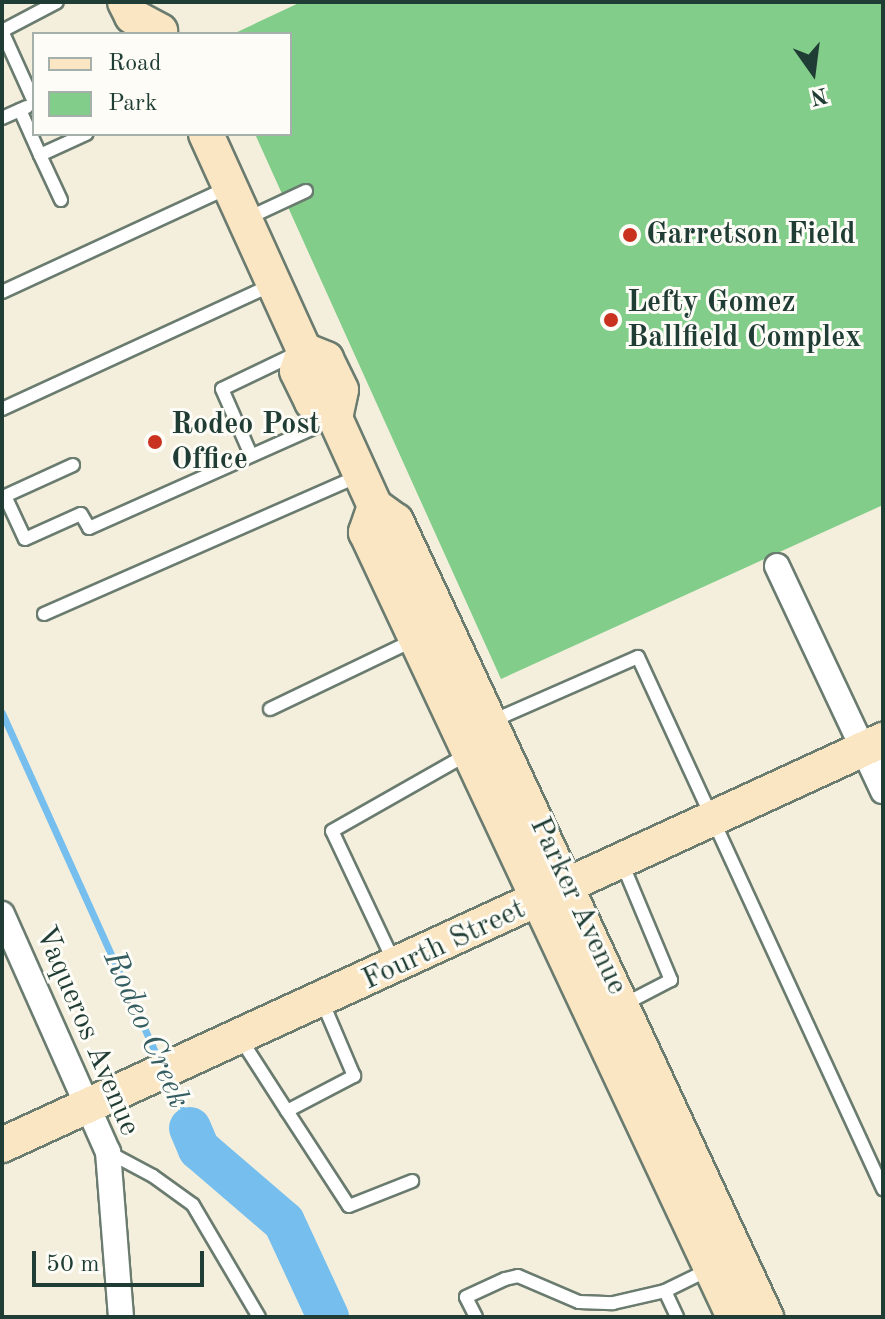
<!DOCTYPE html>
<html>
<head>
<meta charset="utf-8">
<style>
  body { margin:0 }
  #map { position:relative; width:885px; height:1319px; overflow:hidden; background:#f4efdc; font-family:"Old Standard TT",serif }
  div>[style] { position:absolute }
  .green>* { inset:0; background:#82cd8a }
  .stream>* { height:7px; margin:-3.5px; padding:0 3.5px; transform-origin:3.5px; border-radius:3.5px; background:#75beed }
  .river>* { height:42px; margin:-21px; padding:0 21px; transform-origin:21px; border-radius:21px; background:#75beed }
  .roads { filter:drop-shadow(2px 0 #6a7b6f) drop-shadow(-2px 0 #6a7b6f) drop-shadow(0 2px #6a7b6f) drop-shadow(0 -2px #6a7b6f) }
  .lane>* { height:12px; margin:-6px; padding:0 6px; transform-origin:6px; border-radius:6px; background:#fff }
  .street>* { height:24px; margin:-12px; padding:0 12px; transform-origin:12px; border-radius:12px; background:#fff }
  .secondary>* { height:34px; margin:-17px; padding:0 17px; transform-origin:17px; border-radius:17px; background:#fbe6c3 }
  .dots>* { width:22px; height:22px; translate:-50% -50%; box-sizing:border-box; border:4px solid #fdfcf7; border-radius:50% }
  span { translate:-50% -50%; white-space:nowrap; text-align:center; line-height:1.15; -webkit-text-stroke:6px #fdfcf7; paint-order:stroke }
  .poi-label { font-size:30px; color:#1f3d34; font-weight:700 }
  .left { translate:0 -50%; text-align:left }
  .street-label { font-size:30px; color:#1f3d34 }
  .water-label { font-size:32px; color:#345d62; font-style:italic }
  .frame { position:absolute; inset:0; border:4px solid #1f3d34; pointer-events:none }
  .legend { position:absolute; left:32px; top:32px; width:260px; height:104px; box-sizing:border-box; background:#fdfcf7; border:2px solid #a4b0a9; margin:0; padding:10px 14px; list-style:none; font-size:24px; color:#1f3d34 }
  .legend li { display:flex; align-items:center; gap:16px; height:40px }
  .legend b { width:40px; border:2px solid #a4b0a9 }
  .north { position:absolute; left:773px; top:32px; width:80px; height:80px; -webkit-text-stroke:6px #fdfcf7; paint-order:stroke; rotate:166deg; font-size:22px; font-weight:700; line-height:32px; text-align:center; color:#1f3d34 }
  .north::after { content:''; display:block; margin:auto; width:28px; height:36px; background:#1f3d34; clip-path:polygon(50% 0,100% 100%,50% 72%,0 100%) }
  .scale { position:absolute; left:32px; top:1251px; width:172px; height:36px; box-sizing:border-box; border:4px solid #1f3d34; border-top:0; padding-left:10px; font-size:24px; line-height:28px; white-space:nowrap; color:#1f3d34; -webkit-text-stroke:6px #fdfcf7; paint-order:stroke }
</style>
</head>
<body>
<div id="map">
  <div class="green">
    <div style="clip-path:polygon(301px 2px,883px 2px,883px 505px,501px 679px,255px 134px,290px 134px,290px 34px,233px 34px)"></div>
  </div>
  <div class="stream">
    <div style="left:2px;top:713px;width:382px;rotate:65.7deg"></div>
    <div style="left:168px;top:1080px;width:53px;rotate:65.4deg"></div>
  </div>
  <div class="river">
    <div style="left:190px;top:1128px;width:23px;rotate:67deg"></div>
    <div style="left:199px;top:1149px;width:112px;rotate:40.7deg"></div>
    <div style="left:284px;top:1222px;width:105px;rotate:65.1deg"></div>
  </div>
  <div class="roads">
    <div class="lane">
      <div style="left:2px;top:31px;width:78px;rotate:65.7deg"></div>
      <div style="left:2px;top:31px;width:62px;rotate:-27.8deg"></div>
      <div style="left:20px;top:110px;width:49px;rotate:66deg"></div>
      <div style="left:2px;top:118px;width:27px;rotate:-24deg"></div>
      <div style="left:61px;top:200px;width:50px;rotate:-115deg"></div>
      <div style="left:40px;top:155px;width:51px;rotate:-24.5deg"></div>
      <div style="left:248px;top:218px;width:64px;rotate:-25deg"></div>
      <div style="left:2px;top:292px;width:248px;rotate:-24.8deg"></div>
      <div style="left:2px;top:409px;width:296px;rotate:-24.7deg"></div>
      <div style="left:251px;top:455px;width:72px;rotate:-113.7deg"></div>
      <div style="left:222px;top:389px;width:81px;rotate:-25.6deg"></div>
      <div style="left:73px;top:465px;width:75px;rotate:155.5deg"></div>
      <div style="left:5px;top:496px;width:47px;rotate:65.1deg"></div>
      <div style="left:25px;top:539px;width:61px;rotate:-24.1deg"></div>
      <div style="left:81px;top:514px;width:16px;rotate:60deg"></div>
      <div style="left:89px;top:528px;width:263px;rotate:-24deg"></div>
      <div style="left:44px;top:614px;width:344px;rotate:-23.7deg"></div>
      <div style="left:270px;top:709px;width:160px;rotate:-25.6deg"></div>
      <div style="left:492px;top:721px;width:159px;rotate:-23.7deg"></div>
      <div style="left:638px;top:657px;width:586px;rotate:65.27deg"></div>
      <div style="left:622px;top:863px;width:127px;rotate:67.3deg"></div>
      <div style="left:671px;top:980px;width:54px;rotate:152.5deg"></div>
      <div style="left:395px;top:964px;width:147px;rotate:-115.3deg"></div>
      <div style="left:332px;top:831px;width:154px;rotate:-29.6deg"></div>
      <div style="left:240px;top:1038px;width:87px;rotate:57.2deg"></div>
      <div style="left:287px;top:1111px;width:76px;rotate:-27.6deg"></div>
      <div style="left:354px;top:1076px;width:82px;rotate:-113.1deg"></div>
      <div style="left:287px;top:1111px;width:113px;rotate:56.9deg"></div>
      <div style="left:349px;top:1206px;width:68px;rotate:-21.6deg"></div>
      <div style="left:108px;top:1152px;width:51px;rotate:28.1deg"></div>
      <div style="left:153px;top:1176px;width:49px;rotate:35.9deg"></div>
      <div style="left:193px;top:1205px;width:130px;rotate:59.5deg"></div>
      <div style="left:665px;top:1291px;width:29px;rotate:65deg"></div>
      <div style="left:476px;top:1317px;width:22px;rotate:-117deg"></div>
      <div style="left:466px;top:1297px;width:43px;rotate:-24.8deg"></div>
      <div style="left:505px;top:1279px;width:13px;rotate:-13deg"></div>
      <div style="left:518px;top:1276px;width:66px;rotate:23.1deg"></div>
      <div style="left:579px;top:1302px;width:34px;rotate:2deg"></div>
      <div style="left:613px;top:1303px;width:53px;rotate:-13deg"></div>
      <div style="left:665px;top:1291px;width:48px;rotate:-26deg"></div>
    </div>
    <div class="street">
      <div style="left:777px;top:566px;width:249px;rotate:64.8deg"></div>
      <div style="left:2px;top:914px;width:261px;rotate:66deg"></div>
      <div style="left:108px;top:1152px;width:166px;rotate:85.5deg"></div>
    </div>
    <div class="secondary">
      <div style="left:125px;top:2px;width:16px;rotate:63deg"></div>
      <div style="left:132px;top:16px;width:32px;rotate:28deg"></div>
      <div style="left:206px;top:134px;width:237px;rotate:65.6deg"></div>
      <div style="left:304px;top:350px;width:22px;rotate:108deg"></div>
      <div style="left:297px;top:371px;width:34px;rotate:64deg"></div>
      <div style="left:312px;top:402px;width:28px;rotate:35deg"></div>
      <div style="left:335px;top:418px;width:97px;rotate:65.6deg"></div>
      <div style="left:375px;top:506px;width:26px;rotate:36deg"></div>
      <div style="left:396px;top:521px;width:878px;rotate:65.07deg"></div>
      <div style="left:304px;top:350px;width:24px;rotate:22deg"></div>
      <div style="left:326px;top:359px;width:34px;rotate:64deg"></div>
      <div style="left:341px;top:390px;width:29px;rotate:102deg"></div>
      <div style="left:375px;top:506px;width:28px;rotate:109deg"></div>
      <div style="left:366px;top:532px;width:867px;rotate:64.88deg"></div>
      <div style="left:2px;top:1145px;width:970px;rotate:-24.69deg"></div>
    </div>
  </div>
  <div class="dots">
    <div style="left:630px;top:235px;background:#c8321e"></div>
    <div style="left:611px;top:320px;background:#c8321e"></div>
    <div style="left:155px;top:442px;background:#c8321e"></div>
  </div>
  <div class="poi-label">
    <span class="left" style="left:646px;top:235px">Garretson Field</span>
    <span class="left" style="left:627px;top:320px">Lefty Gomez<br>Ballfield Complex</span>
    <span class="left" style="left:171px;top:442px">Rodeo Post<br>Office</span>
  </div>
  <div class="street-label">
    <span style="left:578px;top:906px;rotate:65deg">Parker Avenue</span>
    <span style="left:444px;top:945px;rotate:-25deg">Fourth Street</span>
    <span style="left:87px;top:1031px;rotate:67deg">Vaqueros Avenue</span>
  </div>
  <div class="water-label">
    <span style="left:145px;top:1030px;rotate:66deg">Rodeo Creek</span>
  </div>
  <div class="frame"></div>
  <ul class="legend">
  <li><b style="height:10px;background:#fbe6c3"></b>Road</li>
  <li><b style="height:22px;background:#82cd8a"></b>Park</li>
  </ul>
  <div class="north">N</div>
  <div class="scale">50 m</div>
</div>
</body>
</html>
